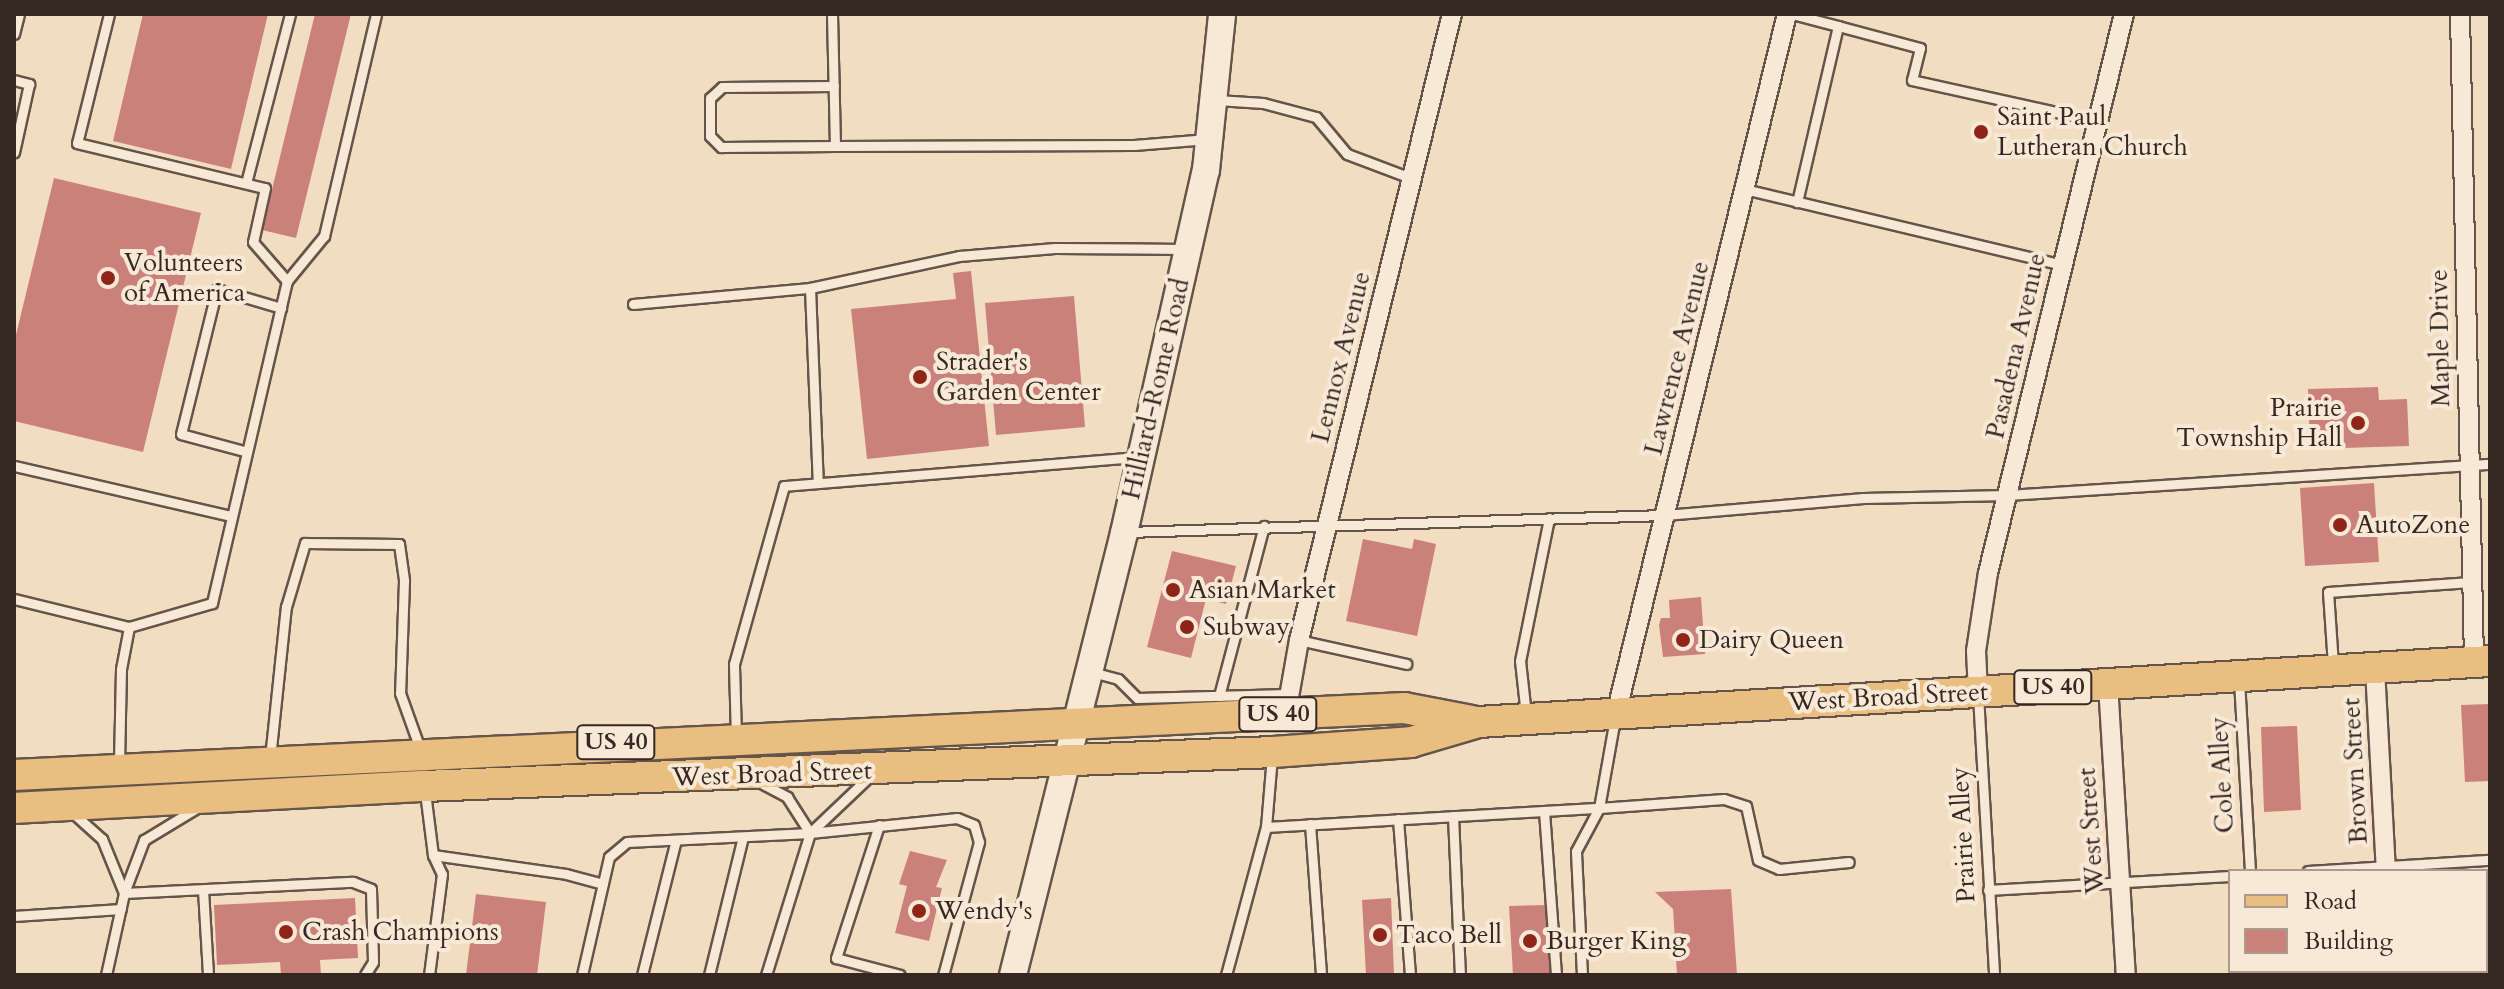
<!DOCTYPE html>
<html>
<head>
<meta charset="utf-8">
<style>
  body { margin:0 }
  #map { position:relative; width:2504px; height:989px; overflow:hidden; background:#f3ddc0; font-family:Cardo,serif }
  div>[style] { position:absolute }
  .building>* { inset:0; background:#cb817b }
  .roads { filter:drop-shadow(2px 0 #645449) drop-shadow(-2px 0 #645449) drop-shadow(0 2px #645449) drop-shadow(0 -2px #645449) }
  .lane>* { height:9px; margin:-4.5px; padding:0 4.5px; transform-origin:4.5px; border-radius:4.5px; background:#f7e9d6 }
  .street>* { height:18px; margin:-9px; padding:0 9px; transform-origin:9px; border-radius:9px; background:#f7e9d6 }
  .secondary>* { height:26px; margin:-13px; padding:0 13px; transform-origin:13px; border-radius:13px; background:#f7e9d6 }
  .primary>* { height:30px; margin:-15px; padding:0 15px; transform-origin:15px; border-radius:15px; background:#eabe80 }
  .dots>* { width:22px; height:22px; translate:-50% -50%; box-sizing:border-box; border:4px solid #f7e9d6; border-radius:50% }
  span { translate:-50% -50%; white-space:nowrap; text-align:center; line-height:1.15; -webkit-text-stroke:8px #f7e9d6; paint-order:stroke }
  .shield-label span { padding:2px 6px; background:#f7e9d6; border:2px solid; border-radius:6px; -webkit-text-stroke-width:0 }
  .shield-label { font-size:24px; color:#352721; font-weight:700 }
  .poi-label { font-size:26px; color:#352721 }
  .left { translate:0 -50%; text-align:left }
  .right { translate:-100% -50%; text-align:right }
  .street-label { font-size:26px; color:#352721 }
  .frame { position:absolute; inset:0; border:16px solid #352721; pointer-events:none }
  .legend { position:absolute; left:2228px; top:869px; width:260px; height:104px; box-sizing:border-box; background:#f7e9d6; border:2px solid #a99b8e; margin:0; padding:10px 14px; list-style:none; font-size:24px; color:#352721 }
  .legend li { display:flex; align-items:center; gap:16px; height:40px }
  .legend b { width:40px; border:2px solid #a99b8e }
</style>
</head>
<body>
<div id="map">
  <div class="building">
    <div style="clip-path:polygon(143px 14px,268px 14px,231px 169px,113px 141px)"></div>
    <div style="clip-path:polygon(315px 14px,351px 14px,296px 238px,262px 230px)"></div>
    <div style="clip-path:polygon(54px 178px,201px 213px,143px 452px,14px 421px,14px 343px)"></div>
    <div style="clip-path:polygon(971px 271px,989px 446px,867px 459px,851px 309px,956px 299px,953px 273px)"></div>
    <div style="clip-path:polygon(1074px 296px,1085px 427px,996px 435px,985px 303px)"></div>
    <div style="clip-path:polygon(2378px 387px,2379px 400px,2407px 399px,2409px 446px,2310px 449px,2308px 389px)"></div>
    <div style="clip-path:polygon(2374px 483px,2379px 562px,2305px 566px,2300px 488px)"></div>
    <div style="clip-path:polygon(1363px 539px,1412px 549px,1414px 539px,1436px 544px,1417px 636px,1346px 621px)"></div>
    <div style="clip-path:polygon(1172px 551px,1236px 566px,1226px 604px,1206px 599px,1191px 658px,1147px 647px)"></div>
    <div style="clip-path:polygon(1701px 597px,1705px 654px,1663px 657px,1659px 625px,1661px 618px,1670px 618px,1669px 600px)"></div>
    <div style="clip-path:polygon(2490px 704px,2490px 781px,2465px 782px,2461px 705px)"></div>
    <div style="clip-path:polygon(2297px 726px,2301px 810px,2264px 812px,2261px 727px)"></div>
    <div style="clip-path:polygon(910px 851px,947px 860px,936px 887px,942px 888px,929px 941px,895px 933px,907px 886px,899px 884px)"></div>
    <div style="clip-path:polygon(1731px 889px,1737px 975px,1677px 975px,1673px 909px,1655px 892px)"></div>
    <div style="clip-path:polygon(476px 894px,546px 902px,537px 975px,466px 975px)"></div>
    <div style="clip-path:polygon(355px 898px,358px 958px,320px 960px,321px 975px,281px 975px,280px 962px,217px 965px,214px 905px)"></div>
    <div style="clip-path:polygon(1391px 898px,1394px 975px,1366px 975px,1362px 900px)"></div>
    <div style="clip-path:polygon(1547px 905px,1550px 975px,1513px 975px,1509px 906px)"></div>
  </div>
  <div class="roads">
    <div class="lane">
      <div style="left:109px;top:14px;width:133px;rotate:103.9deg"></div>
      <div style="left:77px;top:143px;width:193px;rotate:13.5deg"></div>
      <div style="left:265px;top:188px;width:55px;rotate:102.5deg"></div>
      <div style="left:253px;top:242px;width:52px;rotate:48.9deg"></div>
      <div style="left:832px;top:14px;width:132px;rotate:88.7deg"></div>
      <div style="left:835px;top:146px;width:299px;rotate:-0.2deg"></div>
      <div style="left:1134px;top:145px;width:74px;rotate:-4.6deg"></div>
      <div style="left:1792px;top:14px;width:48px;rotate:14.6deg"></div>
      <div style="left:1838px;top:26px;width:181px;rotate:103.1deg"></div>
      <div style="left:1838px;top:26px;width:85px;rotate:15deg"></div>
      <div style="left:1920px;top:48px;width:33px;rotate:104deg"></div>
      <div style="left:1912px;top:80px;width:189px;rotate:12.5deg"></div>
      <div style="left:14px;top:34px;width:21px;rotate:-76deg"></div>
      <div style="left:14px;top:80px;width:16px;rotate:15deg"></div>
      <div style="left:29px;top:84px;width:70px;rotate:102.4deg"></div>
      <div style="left:834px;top:86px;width:112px;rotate:179.5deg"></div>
      <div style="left:722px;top:87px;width:16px;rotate:137deg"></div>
      <div style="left:710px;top:98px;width:38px;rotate:90deg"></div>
      <div style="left:710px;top:136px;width:16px;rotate:45deg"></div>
      <div style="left:721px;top:147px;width:114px;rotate:-0.5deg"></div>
      <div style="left:1217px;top:100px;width:46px;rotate:3.7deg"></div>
      <div style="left:1263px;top:103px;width:55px;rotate:14.8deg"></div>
      <div style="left:1316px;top:117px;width:48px;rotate:50deg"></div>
      <div style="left:1347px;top:154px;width:68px;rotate:20.6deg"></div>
      <div style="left:246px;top:183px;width:175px;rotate:-75.4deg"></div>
      <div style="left:1744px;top:189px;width:327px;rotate:13.4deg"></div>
      <div style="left:810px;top:288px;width:195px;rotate:87.7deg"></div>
      <div style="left:633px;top:304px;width:178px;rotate:-5.2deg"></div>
      <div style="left:810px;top:288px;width:152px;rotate:-12.1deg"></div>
      <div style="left:959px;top:256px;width:96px;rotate:-4.8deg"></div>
      <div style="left:1055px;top:248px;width:129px;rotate:0.4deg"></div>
      <div style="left:244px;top:451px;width:65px;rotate:-164.9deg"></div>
      <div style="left:181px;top:434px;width:149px;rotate:-76.1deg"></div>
      <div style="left:217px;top:289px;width:67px;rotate:16.5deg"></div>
      <div style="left:14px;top:466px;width:222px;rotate:13deg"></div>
      <div style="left:1127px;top:532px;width:538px;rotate:-1.81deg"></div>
      <div style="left:1665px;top:515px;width:199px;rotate:-4.9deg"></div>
      <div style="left:1863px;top:498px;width:145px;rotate:-1.2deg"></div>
      <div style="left:2008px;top:495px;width:483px;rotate:-3.7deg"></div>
      <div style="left:14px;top:599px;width:118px;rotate:13.7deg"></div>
      <div style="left:1299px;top:640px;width:110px;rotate:12.6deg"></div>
      <div style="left:2333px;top:665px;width:73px;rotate:-93.9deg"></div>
      <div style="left:2328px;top:592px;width:143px;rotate:-4deg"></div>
      <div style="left:1092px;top:672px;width:27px;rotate:15deg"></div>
      <div style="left:1118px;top:679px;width:27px;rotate:45deg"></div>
      <div style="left:1137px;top:698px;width:151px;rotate:-1.5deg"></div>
      <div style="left:2239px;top:680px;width:191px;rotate:86.7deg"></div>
      <div style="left:1978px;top:695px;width:280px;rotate:86.7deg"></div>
      <div style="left:1219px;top:696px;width:176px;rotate:-75.2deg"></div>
      <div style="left:1526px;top:715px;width:54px;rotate:-96.3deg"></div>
      <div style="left:1520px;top:661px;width:146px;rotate:-78.5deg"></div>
      <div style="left:736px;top:737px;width:73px;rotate:-91.6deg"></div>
      <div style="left:734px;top:664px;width:185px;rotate:-74.3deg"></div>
      <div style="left:784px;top:486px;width:354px;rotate:-4.7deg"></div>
      <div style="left:270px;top:758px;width:152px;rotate:-84deg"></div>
      <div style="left:286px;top:607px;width:67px;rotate:-73.5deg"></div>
      <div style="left:305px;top:543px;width:94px;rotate:0.6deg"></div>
      <div style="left:399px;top:544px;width:37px;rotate:82deg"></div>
      <div style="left:404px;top:581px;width:112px;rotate:92deg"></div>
      <div style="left:400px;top:693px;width:59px;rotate:70.3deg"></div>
      <div style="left:119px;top:764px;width:95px;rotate:-88.8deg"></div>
      <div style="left:121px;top:669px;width:43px;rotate:-79.2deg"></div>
      <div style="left:129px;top:627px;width:86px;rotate:-16.1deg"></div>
      <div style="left:212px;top:603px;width:331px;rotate:-76.9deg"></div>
      <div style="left:287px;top:281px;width:58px;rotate:-50.6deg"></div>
      <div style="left:324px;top:236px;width:228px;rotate:-76.8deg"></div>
      <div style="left:761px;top:783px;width:30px;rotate:28deg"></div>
      <div style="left:787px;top:797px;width:43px;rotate:57.4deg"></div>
      <div style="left:425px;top:792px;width:64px;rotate:82.8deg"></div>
      <div style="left:433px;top:855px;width:21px;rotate:65deg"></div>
      <div style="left:442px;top:874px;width:102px;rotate:97.3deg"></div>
      <div style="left:1544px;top:811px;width:164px;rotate:85.8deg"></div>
      <div style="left:74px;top:814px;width:38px;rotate:42deg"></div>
      <div style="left:102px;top:839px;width:58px;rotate:67.8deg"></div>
      <div style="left:1453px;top:816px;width:159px;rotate:87.5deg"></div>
      <div style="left:1398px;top:819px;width:156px;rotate:85.6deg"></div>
      <div style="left:1310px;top:824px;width:151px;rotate:85.8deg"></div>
      <div style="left:879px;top:825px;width:140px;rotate:107.9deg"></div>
      <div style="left:836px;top:958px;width:66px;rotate:14.9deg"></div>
      <div style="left:1266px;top:827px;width:334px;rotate:-3.3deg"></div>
      <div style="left:1599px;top:808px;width:91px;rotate:-79.9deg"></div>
      <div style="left:433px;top:855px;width:134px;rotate:8.1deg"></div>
      <div style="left:566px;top:874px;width:38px;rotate:15deg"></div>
      <div style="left:2308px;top:871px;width:182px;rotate:-3.5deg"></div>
      <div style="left:203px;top:890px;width:85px;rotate:86.6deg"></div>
      <div style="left:1988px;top:890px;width:242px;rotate:-3.3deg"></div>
      <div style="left:124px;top:893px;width:229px;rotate:-2.8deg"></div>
      <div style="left:353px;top:882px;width:19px;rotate:21deg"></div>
      <div style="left:371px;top:889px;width:73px;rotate:88.4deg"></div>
      <div style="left:373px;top:962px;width:15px;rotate:122deg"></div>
      <div style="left:14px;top:916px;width:107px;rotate:-3.7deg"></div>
      <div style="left:2256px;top:971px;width:4px;rotate:90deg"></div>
      <div style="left:106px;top:975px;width:84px;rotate:-77.6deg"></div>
      <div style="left:124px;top:893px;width:57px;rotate:-69.3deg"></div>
      <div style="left:144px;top:840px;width:60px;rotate:-31.3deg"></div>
      <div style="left:582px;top:975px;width:121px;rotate:-77.1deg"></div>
      <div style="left:609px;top:857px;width:23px;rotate:-40deg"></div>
      <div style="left:627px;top:842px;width:183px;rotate:-2.8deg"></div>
      <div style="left:810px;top:833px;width:148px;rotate:-5.8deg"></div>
      <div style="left:957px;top:818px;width:18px;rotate:22deg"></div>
      <div style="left:974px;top:825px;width:18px;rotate:74deg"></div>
      <div style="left:979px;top:842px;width:138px;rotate:105.1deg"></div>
      <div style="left:642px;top:975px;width:139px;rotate:-75.9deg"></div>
      <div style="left:709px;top:975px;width:142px;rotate:-76.2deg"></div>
      <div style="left:766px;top:975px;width:149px;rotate:-72.8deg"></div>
      <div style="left:810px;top:833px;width:84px;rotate:-43.6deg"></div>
      <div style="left:1226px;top:975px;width:153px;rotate:-74.9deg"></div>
      <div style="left:1266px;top:827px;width:71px;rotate:-85.2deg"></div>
      <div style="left:1582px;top:975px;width:124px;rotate:-92.8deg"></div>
      <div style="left:1576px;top:851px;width:49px;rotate:-61.9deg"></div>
      <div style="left:1599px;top:808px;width:125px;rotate:-4.1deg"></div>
      <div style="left:1724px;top:799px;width:23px;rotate:18deg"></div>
      <div style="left:1746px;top:806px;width:55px;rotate:77.5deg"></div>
      <div style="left:1758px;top:860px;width:23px;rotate:23deg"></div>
      <div style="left:1779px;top:869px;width:70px;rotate:-5.7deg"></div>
    </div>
    <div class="street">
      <div style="left:2460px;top:14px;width:648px;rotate:88.76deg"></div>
      <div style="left:2375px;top:669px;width:202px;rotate:86.9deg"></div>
      <div style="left:2108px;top:684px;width:292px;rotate:86.5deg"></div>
      <div style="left:1978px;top:692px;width:41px;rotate:-92.8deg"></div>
      <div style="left:1976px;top:651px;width:79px;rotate:-81.3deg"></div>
      <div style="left:1988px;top:573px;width:575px;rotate:-76.33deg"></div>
      <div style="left:1286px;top:714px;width:75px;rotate:-80deg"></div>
      <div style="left:1299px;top:640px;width:644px;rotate:-76.27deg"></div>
      <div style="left:1616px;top:714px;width:721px;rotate:-76.27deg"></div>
      <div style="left:2387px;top:971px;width:4px;rotate:90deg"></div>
    </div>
    <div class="secondary">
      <div style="left:1013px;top:975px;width:456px;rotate:-75.9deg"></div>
      <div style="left:1124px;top:533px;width:372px;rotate:-77.3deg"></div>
      <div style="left:1206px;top:170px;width:157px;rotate:-84.1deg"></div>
    </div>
    <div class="primary">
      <div style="left:14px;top:775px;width:1392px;rotate:-2.76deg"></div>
      <div style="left:1404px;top:708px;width:69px;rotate:10.8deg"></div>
      <div style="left:14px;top:808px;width:411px;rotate:-3.1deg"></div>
      <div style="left:424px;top:786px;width:850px;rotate:-2.29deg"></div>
      <div style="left:1273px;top:752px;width:138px;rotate:-4.1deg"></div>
      <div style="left:1411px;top:742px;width:70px;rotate:-16.6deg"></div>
      <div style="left:1478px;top:722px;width:1014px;rotate:-3.45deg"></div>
    </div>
  </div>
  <div class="dots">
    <div style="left:1981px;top:132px;background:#8f2418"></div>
    <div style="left:108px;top:278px;background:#8f2418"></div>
    <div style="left:920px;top:377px;background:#8f2418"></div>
    <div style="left:2358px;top:423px;background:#8f2418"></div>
    <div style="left:2340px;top:525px;background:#8f2418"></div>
    <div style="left:1173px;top:590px;background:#8f2418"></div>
    <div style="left:1187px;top:627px;background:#8f2418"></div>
    <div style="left:1683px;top:640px;background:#8f2418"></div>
    <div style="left:919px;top:911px;background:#8f2418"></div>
    <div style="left:286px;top:932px;background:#8f2418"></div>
    <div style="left:1380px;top:935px;background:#8f2418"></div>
    <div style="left:1530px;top:941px;background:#8f2418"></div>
  </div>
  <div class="shield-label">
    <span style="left:2053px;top:687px">US 40</span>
    <span style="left:1278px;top:714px">US 40</span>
    <span style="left:616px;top:742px">US 40</span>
  </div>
  <div class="poi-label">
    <span class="left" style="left:1997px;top:132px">Saint Paul<br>Lutheran Church</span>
    <span class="left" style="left:124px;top:278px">Volunteers<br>of America</span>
    <span class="left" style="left:936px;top:377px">Strader's<br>Garden Center</span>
    <span class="right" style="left:2342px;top:423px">Prairie<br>Township Hall</span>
    <span class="left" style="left:2356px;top:525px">AutoZone</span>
    <span class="left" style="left:1189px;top:590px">Asian Market</span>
    <span class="left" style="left:1203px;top:627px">Subway</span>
    <span class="left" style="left:1699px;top:640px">Dairy Queen</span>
    <span class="left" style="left:935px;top:911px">Wendy's</span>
    <span class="left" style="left:302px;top:932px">Crash Champions</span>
    <span class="left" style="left:1396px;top:935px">Taco Bell</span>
    <span class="left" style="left:1546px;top:941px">Burger King</span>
  </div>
  <div class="street-label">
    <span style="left:2440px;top:338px;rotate:-91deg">Maple Drive</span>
    <span style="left:2016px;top:346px;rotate:-77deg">Pasadena Avenue</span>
    <span style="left:1341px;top:357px;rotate:-76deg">Lennox Avenue</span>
    <span style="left:1677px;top:358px;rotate:-76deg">Lawrence Avenue</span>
    <span style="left:1156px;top:389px;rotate:-77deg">Hilliard-Rome Road</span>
    <span style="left:1888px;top:697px;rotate:-3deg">West Broad Street</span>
    <span style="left:2355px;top:771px;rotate:-93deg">Brown Street</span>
    <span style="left:772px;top:774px;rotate:-2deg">West Broad Street</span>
    <span style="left:2222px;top:775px;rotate:-93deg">Cole Alley</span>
    <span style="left:2091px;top:831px;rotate:-94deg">West Street</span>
    <span style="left:1963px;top:835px;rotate:-93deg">Prairie Alley</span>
  </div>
  <div class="frame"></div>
  <ul class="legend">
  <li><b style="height:10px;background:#eabe80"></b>Road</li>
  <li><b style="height:22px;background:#cb817b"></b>Building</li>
  </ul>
</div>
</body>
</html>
